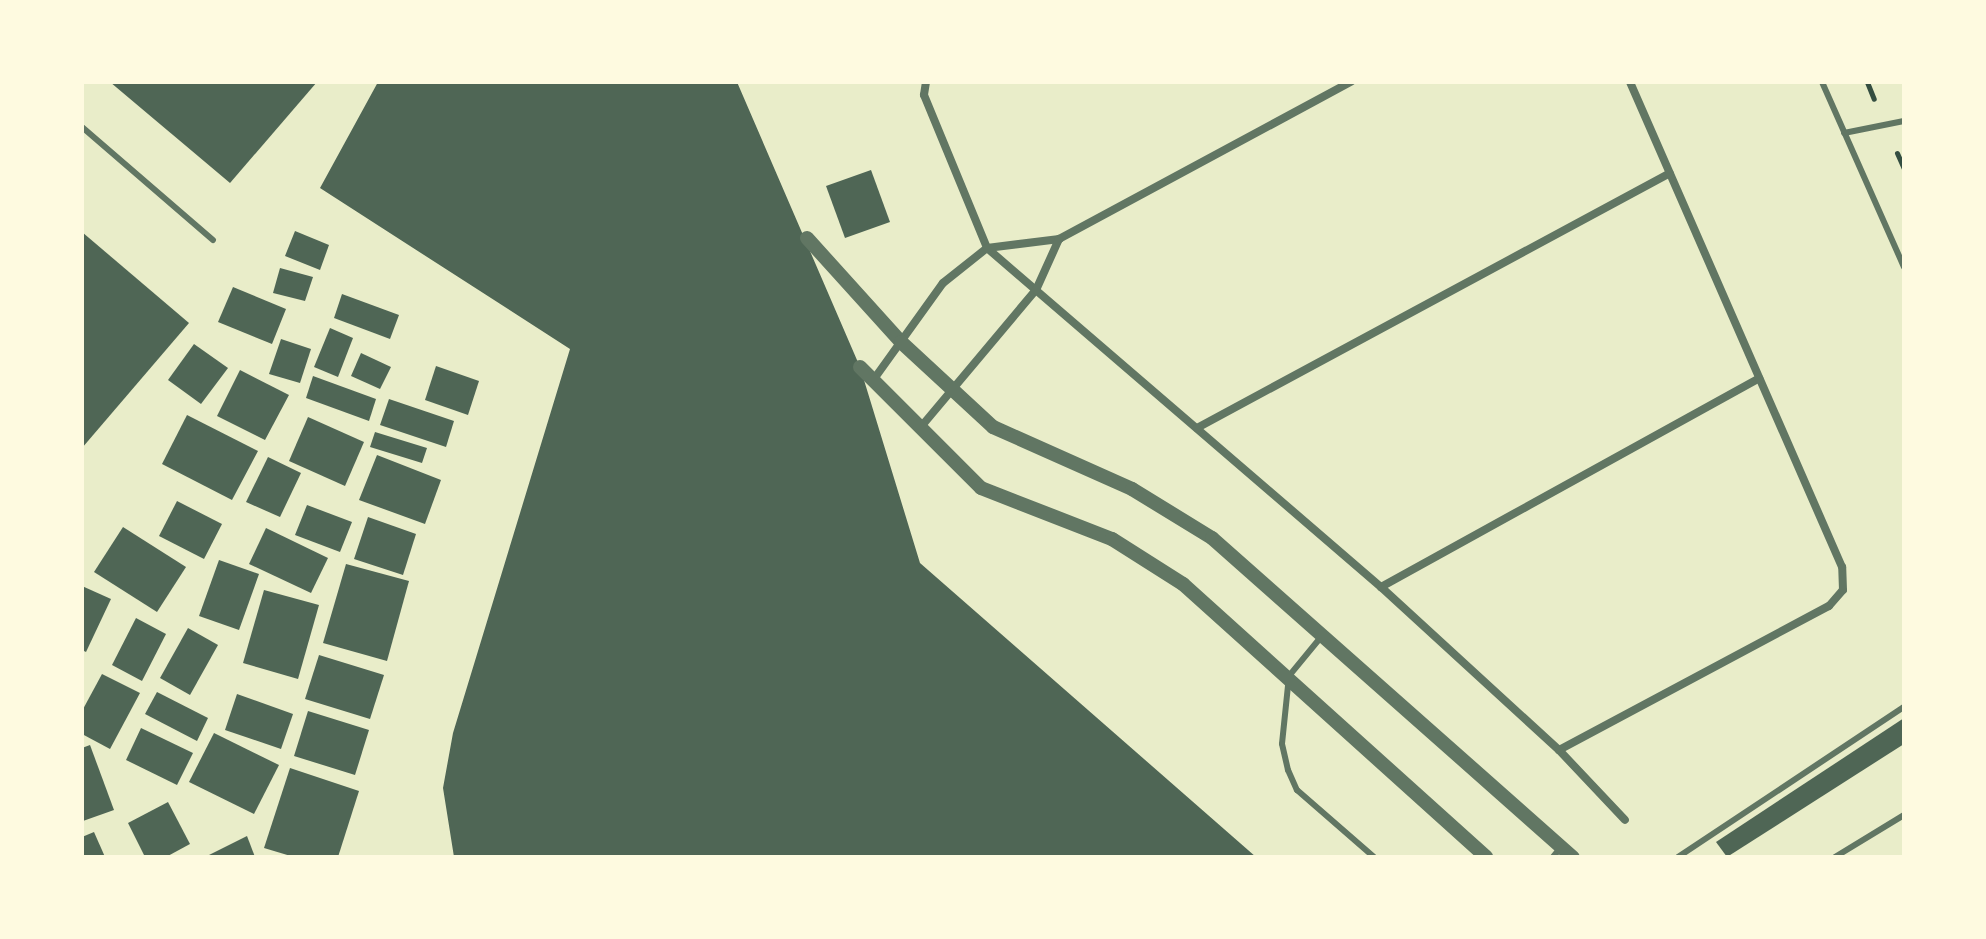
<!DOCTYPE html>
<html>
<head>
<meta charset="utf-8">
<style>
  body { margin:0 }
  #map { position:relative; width:1986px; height:939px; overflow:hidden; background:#e9edc9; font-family:"Noto Sans",sans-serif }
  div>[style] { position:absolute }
  .building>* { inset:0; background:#4f6655 }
  .path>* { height:5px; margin:-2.5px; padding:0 2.5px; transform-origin:2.5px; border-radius:2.5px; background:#344e41 }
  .service>* { height:6px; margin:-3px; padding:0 3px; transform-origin:3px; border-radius:3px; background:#617663 }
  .minor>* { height:8px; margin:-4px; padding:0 4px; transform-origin:4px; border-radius:4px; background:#617663 }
  .tertiary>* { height:14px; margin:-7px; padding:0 7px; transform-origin:7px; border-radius:7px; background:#617663 }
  span { translate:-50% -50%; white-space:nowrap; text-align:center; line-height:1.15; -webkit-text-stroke:6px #fefae0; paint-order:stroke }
  .frame { position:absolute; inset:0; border:84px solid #fefae0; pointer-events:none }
</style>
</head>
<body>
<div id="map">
  <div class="building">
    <div style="clip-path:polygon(110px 82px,317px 82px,230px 183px)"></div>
    <div style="clip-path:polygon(378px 82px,737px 82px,860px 367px,920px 563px,1256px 857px,454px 857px,443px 788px,453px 733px,570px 349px,320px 188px)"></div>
    <div style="clip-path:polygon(871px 170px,890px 222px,845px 238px,826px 186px)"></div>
    <div style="clip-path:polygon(295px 231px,329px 245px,320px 270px,285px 256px)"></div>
    <div style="clip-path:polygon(82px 232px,189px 323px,82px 448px)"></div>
    <div style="clip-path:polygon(280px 268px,313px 277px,305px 301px,273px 293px)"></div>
    <div style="clip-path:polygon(233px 287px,286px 309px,272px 344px,218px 322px)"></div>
    <div style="clip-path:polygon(342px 294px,399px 315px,390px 339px,334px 318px)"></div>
    <div style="clip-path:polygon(330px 328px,353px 338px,338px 377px,314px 367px)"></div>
    <div style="clip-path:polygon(281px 339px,311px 349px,300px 383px,269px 374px)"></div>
    <div style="clip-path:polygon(194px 344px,228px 368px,201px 404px,168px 380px)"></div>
    <div style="clip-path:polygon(361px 353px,391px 367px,380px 389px,351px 376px)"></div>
    <div style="clip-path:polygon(436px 366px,479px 381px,468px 415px,425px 400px)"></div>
    <div style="clip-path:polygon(240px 370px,289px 395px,265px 440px,217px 416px)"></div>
    <div style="clip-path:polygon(313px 376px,376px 399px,369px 421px,306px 398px)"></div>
    <div style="clip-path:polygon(389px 399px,454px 421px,446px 447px,380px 425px)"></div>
    <div style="clip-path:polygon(187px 415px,258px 451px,232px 500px,162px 464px)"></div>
    <div style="clip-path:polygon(308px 417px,364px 442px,345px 486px,289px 461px)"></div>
    <div style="clip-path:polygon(375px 432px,427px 448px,422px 463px,370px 447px)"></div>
    <div style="clip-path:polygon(377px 455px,441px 480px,425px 524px,359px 500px)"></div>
    <div style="clip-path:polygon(268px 457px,301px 473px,280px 517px,246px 502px)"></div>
    <div style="clip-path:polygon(177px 501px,222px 524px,204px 559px,159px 536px)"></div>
    <div style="clip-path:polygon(307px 505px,352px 522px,340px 552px,295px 535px)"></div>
    <div style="clip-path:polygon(368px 517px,416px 534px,403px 575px,354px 559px)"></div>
    <div style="clip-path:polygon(123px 527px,186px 567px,157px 612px,94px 572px)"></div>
    <div style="clip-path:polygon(266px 528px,328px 558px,311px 593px,249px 564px)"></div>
    <div style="clip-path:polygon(219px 560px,259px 574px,239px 630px,199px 616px)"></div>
    <div style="clip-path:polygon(346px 564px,409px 581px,387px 661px,323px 643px)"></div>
    <div style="clip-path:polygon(82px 586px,111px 599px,86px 652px,82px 650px)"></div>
    <div style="clip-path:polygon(264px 590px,319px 605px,298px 679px,243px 663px)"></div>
    <div style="clip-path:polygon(136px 618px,166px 634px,142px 681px,112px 665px)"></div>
    <div style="clip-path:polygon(188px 628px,218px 645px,190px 695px,160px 678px)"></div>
    <div style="clip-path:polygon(319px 655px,384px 675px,370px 719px,305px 699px)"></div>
    <div style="clip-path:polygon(102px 674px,140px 693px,110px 749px,82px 734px,82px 711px)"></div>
    <div style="clip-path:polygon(157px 692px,208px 718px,197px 741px,145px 714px)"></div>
    <div style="clip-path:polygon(237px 694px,293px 714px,281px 749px,225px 730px)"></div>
    <div style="clip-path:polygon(308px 711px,369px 730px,355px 775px,294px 756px)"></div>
    <div style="clip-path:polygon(1904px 718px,1904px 744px,1727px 857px,1716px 842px)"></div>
    <div style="clip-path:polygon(141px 728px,193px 753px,177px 785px,126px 760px)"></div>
    <div style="clip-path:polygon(214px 733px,279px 765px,254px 814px,189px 782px)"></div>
    <div style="clip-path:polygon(90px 745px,114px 810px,83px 821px,82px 748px)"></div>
    <div style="clip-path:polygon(290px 768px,359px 791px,338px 857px,294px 857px,264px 848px)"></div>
    <div style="clip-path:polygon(168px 802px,190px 844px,166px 857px,145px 857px,128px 823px)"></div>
    <div style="clip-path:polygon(94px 832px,105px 857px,82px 857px,82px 837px)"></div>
    <div style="clip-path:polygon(247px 836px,255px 857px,205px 857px)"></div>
  </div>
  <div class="path">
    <div style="left:1867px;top:82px;width:18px;rotate:68deg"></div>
    <div style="left:1897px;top:153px;width:17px;rotate:66deg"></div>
  </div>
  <div class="service">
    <div style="left:1822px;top:82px;width:202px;rotate:66.1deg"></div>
    <div style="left:82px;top:127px;width:173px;rotate:40.8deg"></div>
    <div style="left:1844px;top:133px;width:61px;rotate:-11.3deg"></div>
    <div style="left:1321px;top:637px;width:50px;rotate:129.4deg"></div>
    <div style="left:1289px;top:676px;width:68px;rotate:95.9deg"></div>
    <div style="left:1282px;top:744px;width:27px;rotate:77deg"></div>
    <div style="left:1288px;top:770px;width:22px;rotate:66deg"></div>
    <div style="left:1297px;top:790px;width:102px;rotate:41deg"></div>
    <div style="left:1553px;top:857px;width:13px;rotate:-51deg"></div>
    <div style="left:1678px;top:857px;width:271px;rotate:-33.6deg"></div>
    <div style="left:1835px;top:857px;width:81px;rotate:-31.3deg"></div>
  </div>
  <div class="minor">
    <div style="left:926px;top:82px;width:13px;rotate:99deg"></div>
    <div style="left:924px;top:95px;width:165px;rotate:67.6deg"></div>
    <div style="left:987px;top:248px;width:520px;rotate:40.71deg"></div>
    <div style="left:1381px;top:587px;width:241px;rotate:42.5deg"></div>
    <div style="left:1559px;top:750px;width:96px;rotate:46.7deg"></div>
    <div style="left:874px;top:379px;width:118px;rotate:-54.3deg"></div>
    <div style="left:943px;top:283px;width:56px;rotate:-38.5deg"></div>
    <div style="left:987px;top:248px;width:73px;rotate:-7.1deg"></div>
    <div style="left:1059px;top:239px;width:332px;rotate:-28.3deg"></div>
    <div style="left:920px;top:428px;width:180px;rotate:-50deg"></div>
    <div style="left:1036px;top:290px;width:56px;rotate:-65.7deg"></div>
    <div style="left:1197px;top:428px;width:537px;rotate:-28.33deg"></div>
    <div style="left:1381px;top:587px;width:432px;rotate:-28.9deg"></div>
    <div style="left:1559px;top:750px;width:306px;rotate:-28.1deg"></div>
    <div style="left:1829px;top:606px;width:21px;rotate:-49deg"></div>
    <div style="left:1843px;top:590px;width:23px;rotate:-92deg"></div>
    <div style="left:1842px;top:567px;width:529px;rotate:-113.61deg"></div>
  </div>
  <div class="tertiary">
    <div style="left:807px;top:238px;width:140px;rotate:47.9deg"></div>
    <div style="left:901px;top:342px;width:125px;rotate:42.7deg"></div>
    <div style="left:993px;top:427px;width:152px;rotate:24deg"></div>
    <div style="left:1132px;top:489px;width:94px;rotate:31.5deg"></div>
    <div style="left:1212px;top:538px;width:482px;rotate:41.5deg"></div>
    <div style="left:860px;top:367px;width:171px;rotate:45deg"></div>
    <div style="left:981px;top:488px;width:141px;rotate:21.3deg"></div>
    <div style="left:1112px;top:539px;width:84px;rotate:32.4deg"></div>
    <div style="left:1183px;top:584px;width:408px;rotate:42deg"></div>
  </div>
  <div class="frame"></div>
</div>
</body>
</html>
